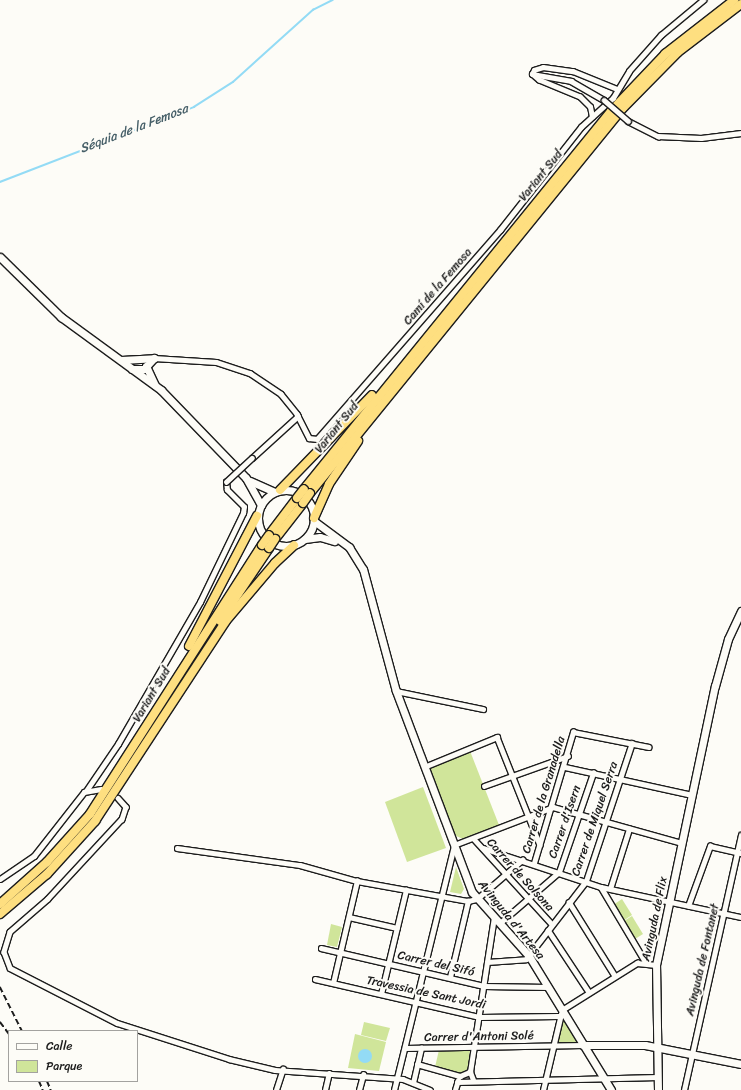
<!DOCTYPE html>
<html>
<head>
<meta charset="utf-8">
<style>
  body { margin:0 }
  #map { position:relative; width:741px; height:1090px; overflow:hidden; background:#fdfcf7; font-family:Sriracha,sans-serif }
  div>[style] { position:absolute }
  .green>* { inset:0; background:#d0e59a }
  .water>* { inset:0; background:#93dbf5 }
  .round { border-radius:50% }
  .stream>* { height:1.5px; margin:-0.75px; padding:0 0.75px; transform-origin:0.75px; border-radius:0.75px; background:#93dbf5 }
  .roads { filter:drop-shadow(1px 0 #1c1c1c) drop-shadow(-1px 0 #1c1c1c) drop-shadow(0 1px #1c1c1c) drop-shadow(0 -1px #1c1c1c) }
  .street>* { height:4.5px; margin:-2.25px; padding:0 2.25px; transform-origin:2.25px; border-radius:2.25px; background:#fdfcf7 }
  .secondary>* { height:7px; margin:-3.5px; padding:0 3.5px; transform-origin:3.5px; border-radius:3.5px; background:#fdfcf7 }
  .secondary>.ring { margin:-3.5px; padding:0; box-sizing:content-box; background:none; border:7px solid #fdfcf7; border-radius:50% }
  .highway>* { height:8px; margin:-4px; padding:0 4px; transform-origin:4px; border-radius:4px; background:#fedf80 }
  .rail>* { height:1.5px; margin-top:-0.75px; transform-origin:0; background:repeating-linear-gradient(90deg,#1c1c1c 0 6px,transparent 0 9px) }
  .bridges { filter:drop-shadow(1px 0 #1c1c1c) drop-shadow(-1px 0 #1c1c1c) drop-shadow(0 1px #1c1c1c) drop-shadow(0 -1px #1c1c1c) }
  .street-bridge>* { height:4.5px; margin:-2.25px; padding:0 2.25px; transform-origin:2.25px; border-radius:2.25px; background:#fdfcf7 }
  .highway-bridge>* { height:8px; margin:-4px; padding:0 4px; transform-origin:4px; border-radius:4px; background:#fedf80 }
  span { translate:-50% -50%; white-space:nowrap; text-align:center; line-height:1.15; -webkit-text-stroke:4px #fdfcf7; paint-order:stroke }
  .street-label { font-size:12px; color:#1c1c1c }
  .water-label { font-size:13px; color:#465f68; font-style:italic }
  .legend { position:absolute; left:8px; top:1030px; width:130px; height:52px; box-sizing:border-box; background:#fdfcf7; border:1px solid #a3a29f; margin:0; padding:5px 7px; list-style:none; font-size:12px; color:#1c1c1c }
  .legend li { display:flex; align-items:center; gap:8px; height:20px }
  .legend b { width:20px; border:1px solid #a3a29f }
</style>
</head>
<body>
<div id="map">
  <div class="green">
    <div style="clip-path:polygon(470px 751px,499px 825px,463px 839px,454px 835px,429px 768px)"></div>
    <div style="clip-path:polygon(423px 787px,446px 848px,407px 862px,385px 802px)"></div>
    <div style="clip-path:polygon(456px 867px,464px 889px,461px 894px,450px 892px)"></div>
    <div style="clip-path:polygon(622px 899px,632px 915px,623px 921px,613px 905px)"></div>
    <div style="clip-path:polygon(632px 916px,643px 934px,635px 939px,624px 921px)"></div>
    <div style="clip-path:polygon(331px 924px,342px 927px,337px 947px,327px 945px)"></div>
    <div style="clip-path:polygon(563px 1018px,578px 1042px,576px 1043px,557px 1043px)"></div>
    <div style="clip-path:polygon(364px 1022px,390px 1028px,386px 1041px,361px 1035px)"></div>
    <div style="clip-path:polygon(355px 1034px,386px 1042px,379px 1071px,348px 1068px)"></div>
    <div style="clip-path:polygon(439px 1050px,470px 1051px,468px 1069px,459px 1074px,435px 1067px)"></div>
  </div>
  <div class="water">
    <div class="round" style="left:358px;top:1049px;width:14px;height:14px"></div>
  </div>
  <div class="stream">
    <div style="left:0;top:182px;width:208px;rotate:-21.1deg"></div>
    <div style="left:194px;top:107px;width:46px;rotate:-32.7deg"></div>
    <div style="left:233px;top:82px;width:108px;rotate:-42deg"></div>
    <div style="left:313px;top:10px;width:22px;rotate:-27deg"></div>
  </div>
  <div class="roads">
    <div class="street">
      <div style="left:532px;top:74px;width:40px;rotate:10deg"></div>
      <div style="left:571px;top:81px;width:38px;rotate:30deg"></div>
      <div style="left:592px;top:117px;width:10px;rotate:-101deg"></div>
      <div style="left:590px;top:107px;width:14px;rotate:-135deg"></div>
      <div style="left:580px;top:97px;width:44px;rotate:-157.5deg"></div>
      <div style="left:539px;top:80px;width:9px;rotate:-139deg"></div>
      <div style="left:532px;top:74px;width:4px;rotate:-63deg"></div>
      <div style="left:534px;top:70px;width:9px;rotate:-18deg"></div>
      <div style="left:543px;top:67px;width:30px;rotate:8deg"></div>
      <div style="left:573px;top:71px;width:48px;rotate:22.2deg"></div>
      <div style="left:628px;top:121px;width:34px;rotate:27deg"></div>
      <div style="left:658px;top:136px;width:43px;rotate:2.7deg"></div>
      <div style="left:701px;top:138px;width:40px;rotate:-7.1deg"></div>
      <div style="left:154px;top:358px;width:62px;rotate:3.7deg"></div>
      <div style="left:216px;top:362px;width:36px;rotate:18deg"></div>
      <div style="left:250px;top:373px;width:37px;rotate:34deg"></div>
      <div style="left:281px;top:394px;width:26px;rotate:51deg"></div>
      <div style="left:297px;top:414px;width:27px;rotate:63deg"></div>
      <div style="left:309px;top:438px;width:8px;rotate:7deg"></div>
      <div style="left:317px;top:439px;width:278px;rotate:-48.8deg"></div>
      <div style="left:500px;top:230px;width:131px;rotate:-51.8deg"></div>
      <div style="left:581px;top:127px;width:43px;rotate:-42.2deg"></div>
      <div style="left:613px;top:98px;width:31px;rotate:-59deg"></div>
      <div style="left:629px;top:71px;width:48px;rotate:-48.4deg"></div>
      <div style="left:661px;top:35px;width:55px;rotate:-39.8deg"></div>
      <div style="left:252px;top:458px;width:62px;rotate:-42.4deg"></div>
      <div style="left:396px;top:691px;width:89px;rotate:11.7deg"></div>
      <div style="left:424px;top:767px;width:79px;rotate:-22.3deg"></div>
      <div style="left:497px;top:737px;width:116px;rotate:68.3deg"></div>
      <div style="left:565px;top:767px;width:130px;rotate:12.4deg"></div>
      <div style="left:484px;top:786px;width:89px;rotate:-19.7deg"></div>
      <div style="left:86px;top:791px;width:57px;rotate:-55.8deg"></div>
      <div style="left:118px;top:744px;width:164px;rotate:-60deg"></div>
      <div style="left:200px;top:602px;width:99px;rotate:-64.2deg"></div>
      <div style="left:243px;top:513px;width:6px;rotate:-81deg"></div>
      <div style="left:244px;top:507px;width:24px;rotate:-135deg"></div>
      <div style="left:227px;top:490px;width:8px;rotate:-97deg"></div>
      <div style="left:118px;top:798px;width:12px;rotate:48deg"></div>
      <div style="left:126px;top:807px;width:13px;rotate:108deg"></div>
      <div style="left:122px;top:819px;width:109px;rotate:132.8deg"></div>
      <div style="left:48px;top:899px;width:50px;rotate:139deg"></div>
      <div style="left:10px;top:932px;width:21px;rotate:107deg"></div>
      <div style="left:4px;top:952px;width:17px;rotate:69deg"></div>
      <div style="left:10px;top:968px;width:120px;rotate:27.2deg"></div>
      <div style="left:117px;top:1023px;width:118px;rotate:17.8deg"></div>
      <div style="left:229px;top:1059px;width:47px;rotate:13.4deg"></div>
      <div style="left:275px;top:1070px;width:128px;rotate:4deg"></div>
      <div style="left:403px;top:1079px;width:29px;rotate:22deg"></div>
      <div style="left:474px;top:839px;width:115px;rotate:47.5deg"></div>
      <div style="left:177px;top:848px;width:124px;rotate:7.9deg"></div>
      <div style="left:300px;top:865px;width:59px;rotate:15.7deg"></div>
      <div style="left:357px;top:881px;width:113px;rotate:10.2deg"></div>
      <div style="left:468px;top:901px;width:9px;rotate:-13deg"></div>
      <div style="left:477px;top:899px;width:60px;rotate:-40.9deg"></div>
      <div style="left:483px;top:848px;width:124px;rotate:18.3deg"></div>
      <div style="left:601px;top:887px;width:143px;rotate:12.1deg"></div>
      <div style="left:534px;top:863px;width:137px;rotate:-73.4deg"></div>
      <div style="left:573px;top:732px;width:77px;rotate:11.2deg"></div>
      <div style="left:0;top:879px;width:41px;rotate:-34.1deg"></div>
      <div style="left:34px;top:856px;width:81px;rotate:-52deg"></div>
      <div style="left:84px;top:792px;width:17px;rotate:-10deg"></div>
      <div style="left:601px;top:887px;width:86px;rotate:59.3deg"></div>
      <div style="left:610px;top:889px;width:63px;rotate:-72.4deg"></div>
      <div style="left:569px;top:902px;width:87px;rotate:58.1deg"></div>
      <div style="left:688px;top:906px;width:64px;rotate:-69.9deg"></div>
      <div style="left:710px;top:846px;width:32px;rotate:13deg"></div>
      <div style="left:349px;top:917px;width:49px;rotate:12.9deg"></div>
      <div style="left:500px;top:923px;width:78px;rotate:-40.8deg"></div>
      <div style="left:559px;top:872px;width:105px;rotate:-71deg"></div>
      <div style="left:548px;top:930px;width:74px;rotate:56.5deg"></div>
      <div style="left:321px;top:948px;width:167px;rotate:13.1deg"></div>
      <div style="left:484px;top:986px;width:64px;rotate:0.9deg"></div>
      <div style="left:487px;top:962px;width:39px;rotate:-4deg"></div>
      <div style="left:526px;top:959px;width:98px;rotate:-52.4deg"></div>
      <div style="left:586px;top:881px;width:145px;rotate:-71.6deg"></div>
      <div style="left:450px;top:977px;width:78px;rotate:-76.7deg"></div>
      <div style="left:315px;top:979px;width:169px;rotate:13deg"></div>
      <div style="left:480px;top:1017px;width:78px;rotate:-0.7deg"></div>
      <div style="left:333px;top:983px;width:105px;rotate:-76.8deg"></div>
      <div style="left:381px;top:994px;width:107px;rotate:-76.5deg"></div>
      <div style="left:562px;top:1010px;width:89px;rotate:-32.1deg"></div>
      <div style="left:637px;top:963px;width:19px;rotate:6deg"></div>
      <div style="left:405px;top:1048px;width:178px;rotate:-1deg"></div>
      <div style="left:417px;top:1064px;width:45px;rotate:15.6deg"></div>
      <div style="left:460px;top:1076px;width:11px;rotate:-22deg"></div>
      <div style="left:473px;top:1080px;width:9px;rotate:-111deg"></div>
      <div style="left:470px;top:1072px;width:157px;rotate:-81.2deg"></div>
      <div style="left:457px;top:1082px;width:201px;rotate:-1.4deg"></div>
      <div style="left:413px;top:1083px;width:36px;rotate:-77deg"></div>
      <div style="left:276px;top:1090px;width:22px;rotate:-72deg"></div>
      <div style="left:325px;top:1090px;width:17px;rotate:-77deg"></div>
      <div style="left:359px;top:1090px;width:16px;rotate:-75deg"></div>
      <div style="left:394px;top:1090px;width:252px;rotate:-76.2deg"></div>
      <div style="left:454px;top:845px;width:106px;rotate:-21deg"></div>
      <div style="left:553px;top:807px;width:134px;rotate:15.6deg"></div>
      <div style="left:455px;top:1090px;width:10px;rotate:-73deg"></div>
      <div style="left:543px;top:1090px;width:78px;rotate:-76.7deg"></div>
      <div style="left:684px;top:1090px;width:261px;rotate:-77.4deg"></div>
    </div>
    <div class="secondary">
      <div style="left:0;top:257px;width:86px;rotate:44.5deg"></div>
      <div style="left:61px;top:317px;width:124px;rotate:36.1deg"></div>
      <div style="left:161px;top:390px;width:122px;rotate:46deg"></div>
      <div style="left:246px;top:478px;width:31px;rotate:61deg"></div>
      <div style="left:121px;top:360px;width:33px;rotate:-3deg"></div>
      <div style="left:146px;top:366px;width:21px;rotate:65deg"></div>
      <div style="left:132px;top:369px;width:12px"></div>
      <div style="left:144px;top:369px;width:15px;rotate:-48deg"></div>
      <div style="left:250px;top:481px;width:27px;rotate:24deg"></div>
      <div class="ring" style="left:258px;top:490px;width:49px;height:49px"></div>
      <div style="left:314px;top:521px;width:44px;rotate:36.6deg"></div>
      <div style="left:349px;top:547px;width:26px;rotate:58deg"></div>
      <div style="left:363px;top:569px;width:126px;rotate:74.9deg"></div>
      <div style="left:396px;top:691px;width:215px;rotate:69.3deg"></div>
      <div style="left:472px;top:892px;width:86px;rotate:48.3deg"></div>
      <div style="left:529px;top:956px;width:157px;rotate:58.5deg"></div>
      <div style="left:305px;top:539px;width:15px;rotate:-8deg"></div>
      <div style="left:320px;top:537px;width:15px;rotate:16deg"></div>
      <div style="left:583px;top:1045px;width:62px"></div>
      <div style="left:645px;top:1045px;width:98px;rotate:11.2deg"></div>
      <div style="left:658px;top:1090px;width:125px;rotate:-90.9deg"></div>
      <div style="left:656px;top:965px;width:285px;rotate:-78.1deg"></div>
      <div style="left:715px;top:686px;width:49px;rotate:-74.5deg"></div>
      <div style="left:728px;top:639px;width:31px;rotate:-65deg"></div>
    </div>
    <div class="highway">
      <div style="left:304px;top:489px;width:487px;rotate:-50.9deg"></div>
      <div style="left:611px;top:111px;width:79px;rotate:-46.5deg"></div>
      <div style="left:665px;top:54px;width:88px;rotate:-38deg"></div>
      <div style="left:280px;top:490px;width:132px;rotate:-45.9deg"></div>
      <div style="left:310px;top:493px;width:496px;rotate:-50.9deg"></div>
      <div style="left:623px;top:108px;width:78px;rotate:-45.5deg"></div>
      <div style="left:678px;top:52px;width:79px;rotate:-37.3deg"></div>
      <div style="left:314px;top:518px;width:37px;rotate:-66deg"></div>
      <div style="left:329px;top:484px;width:52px;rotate:-56deg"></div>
      <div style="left:269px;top:535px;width:46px;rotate:-52.9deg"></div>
      <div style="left:275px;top:539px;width:46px;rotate:-52.1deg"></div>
      <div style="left:220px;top:621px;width:88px;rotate:-56.1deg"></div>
      <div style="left:189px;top:646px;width:147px;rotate:-62.4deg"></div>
      <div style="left:0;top:904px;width:63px;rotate:-41.8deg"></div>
      <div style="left:47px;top:862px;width:64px;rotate:-48.1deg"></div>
      <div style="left:90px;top:814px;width:319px;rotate:-57.4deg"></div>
      <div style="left:0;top:914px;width:62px;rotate:-40.4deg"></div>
      <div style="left:47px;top:874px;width:72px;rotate:-47.8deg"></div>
      <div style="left:95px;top:821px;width:238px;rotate:-56.8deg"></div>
      <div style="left:225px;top:622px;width:77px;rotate:-49.7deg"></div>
      <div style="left:275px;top:563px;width:26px;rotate:-43deg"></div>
    </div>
  </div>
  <div class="rail">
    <div style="left:0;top:987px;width:49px;rotate:63.4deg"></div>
    <div style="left:0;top:1022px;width:15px;rotate:53deg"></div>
    <div style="left:39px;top:1081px;width:10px;rotate:66deg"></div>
    <div style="left:47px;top:1081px;width:10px;rotate:66deg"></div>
  </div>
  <div class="bridges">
    <div class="street-bridge">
      <div style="left:604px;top:100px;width:32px;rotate:41deg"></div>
      <div style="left:226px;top:482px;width:35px;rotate:-43deg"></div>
    </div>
    <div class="highway-bridge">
      <div style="left:297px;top:498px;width:11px;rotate:-52deg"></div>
      <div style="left:303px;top:503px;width:12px;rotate:-55deg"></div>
      <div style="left:262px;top:545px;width:12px;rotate:-55deg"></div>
      <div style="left:269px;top:548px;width:11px;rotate:-56deg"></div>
    </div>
  </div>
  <div class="street-label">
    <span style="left:541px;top:176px;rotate:-51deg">Variant Sud</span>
    <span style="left:438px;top:287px;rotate:-49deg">Camí de la Femosa</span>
    <span style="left:337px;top:428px;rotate:-51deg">Variant Sud</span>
    <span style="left:152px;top:695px;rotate:-59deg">Variant Sud</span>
    <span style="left:544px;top:795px;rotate:-73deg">Carrer de la Granadella</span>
    <span style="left:595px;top:819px;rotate:-71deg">Carrer de Miquel Serra</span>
    <span style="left:565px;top:822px;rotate:-71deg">Carrer d'Isern</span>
    <span style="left:520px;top:875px;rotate:48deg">Carrer de Solsona</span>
    <span style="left:655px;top:919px;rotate:-78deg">Avinguda de Flix</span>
    <span style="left:511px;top:920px;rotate:51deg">Avinguda d'Artesa</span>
    <span style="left:703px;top:960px;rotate:-77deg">Avinguda de Fontanet</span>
    <span style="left:436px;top:964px;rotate:13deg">Carrer del Sifó</span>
    <span style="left:426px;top:993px;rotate:12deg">Travessia de Sant Jordi</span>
    <span style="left:479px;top:1037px;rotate:-1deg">Carrer d'Antoni Solé</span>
  </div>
  <div class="water-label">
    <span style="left:134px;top:129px;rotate:-21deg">Séquia de la Femosa</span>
  </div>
  <ul class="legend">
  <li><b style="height:5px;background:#fdfcf7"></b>Calle</li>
  <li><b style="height:11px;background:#d0e59a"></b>Parque</li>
  </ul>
</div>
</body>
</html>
